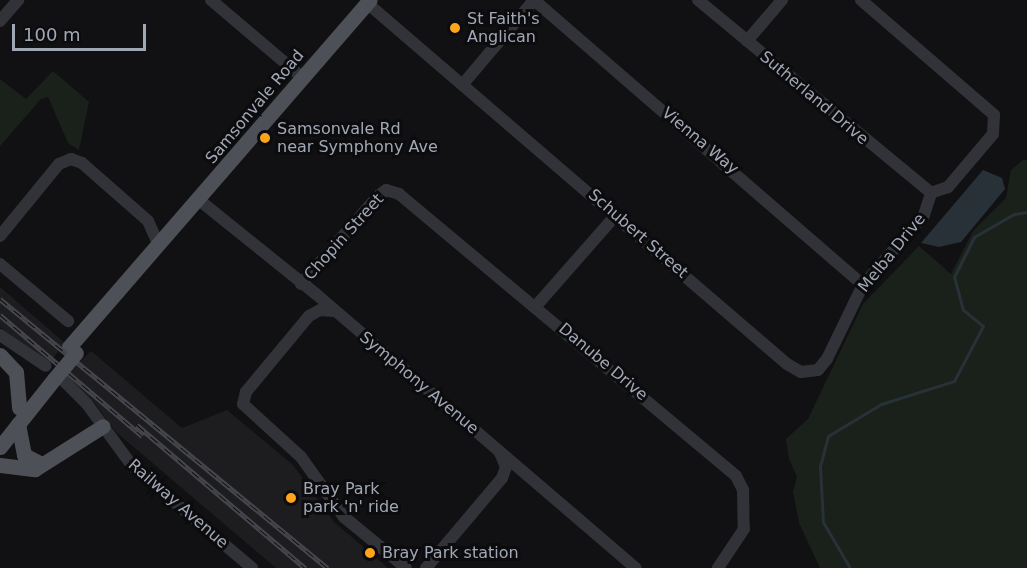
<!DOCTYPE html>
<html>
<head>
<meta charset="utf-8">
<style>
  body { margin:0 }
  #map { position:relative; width:1027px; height:568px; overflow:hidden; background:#111113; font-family:"DejaVu Sans",sans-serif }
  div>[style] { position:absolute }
  .built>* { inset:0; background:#1d1d20 }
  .green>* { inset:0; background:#19211a }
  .water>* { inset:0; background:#273137 }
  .stream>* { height:3px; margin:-1.5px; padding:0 1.5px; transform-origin:1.5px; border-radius:1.5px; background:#273137 }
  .minor>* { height:12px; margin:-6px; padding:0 6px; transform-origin:6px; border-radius:6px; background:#323338 }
  .major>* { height:15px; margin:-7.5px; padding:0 7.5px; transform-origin:7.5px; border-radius:7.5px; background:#4e5057 }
  .rail>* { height:5px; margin-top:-2.5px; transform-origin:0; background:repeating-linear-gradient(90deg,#0c0c0e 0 9px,#45474d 0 18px); box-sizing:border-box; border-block:2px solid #45474d }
  .major-bridge>* { height:15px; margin:-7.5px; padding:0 7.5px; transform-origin:7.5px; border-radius:7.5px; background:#4e5057 }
  .dots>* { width:16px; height:16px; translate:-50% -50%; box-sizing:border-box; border:3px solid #0c0c0e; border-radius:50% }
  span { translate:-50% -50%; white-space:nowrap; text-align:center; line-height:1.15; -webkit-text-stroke:6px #0c0c0e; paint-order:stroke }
  .poi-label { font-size:16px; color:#a1a8b5 }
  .left { translate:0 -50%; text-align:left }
  .street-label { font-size:16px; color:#a1a8b5 }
  .scale { position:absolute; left:12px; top:24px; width:134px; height:27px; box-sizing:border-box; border:3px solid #a1a8b5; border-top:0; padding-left:8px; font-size:18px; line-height:21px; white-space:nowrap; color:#a1a8b5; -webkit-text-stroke:4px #0c0c0e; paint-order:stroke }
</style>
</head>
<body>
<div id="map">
  <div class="built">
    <div style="clip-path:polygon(0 287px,65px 343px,49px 363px,0 327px)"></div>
    <div style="clip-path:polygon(91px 351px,182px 428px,227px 410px,293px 465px,334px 522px,388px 568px,276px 568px,116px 432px,93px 401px,65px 377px)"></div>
  </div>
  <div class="green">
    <div style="clip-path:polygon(53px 71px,89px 102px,79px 150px,68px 143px,48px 97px,41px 99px,0 146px,0 79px,26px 99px)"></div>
    <div style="clip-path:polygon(1023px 160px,1027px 160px,1027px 568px,820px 568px,799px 523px,793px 492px,797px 477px,789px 459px,786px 439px,808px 419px,863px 304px,919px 246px,951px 274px,973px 231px,1006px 198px,1011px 170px)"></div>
  </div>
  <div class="water">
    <div style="clip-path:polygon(983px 170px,1002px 178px,1005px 189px,961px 242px,939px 247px,921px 243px)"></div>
  </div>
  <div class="stream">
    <div style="left:850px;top:568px;width:53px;rotate:-120.4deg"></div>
    <div style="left:823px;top:522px;width:56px;rotate:-93.1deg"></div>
    <div style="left:820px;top:466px;width:31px;rotate:-75deg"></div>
    <div style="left:828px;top:436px;width:62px;rotate:-31.1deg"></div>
    <div style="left:881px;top:404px;width:77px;rotate:-17.5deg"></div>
    <div style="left:954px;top:381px;width:62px;rotate:-62.2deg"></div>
    <div style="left:983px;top:326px;width:26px;rotate:-141deg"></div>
    <div style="left:963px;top:310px;width:34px;rotate:-105deg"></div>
    <div style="left:954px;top:277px;width:45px;rotate:-63.4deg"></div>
    <div style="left:974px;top:237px;width:46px;rotate:-29.9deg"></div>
    <div style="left:1014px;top:214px;width:13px;rotate:-9deg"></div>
  </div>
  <div class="minor">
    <div style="left:211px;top:0;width:121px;rotate:40.3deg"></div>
    <div style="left:534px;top:0;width:435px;rotate:40.9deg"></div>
    <div style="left:698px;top:0;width:303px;rotate:39.6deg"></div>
    <div style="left:861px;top:0;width:176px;rotate:40.8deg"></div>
    <div style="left:994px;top:115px;width:19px;rotate:93deg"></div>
    <div style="left:993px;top:134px;width:70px;rotate:130.3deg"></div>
    <div style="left:948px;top:187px;width:18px;rotate:161deg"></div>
    <div style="left:367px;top:3px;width:554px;rotate:40.68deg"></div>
    <div style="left:787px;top:364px;width:16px;rotate:30deg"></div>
    <div style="left:801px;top:372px;width:17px;rotate:-7deg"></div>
    <div style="left:818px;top:370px;width:14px;rotate:-51deg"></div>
    <div style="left:827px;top:359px;width:82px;rotate:-64.1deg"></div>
    <div style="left:863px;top:285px;width:93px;rotate:-48.9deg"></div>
    <div style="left:924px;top:215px;width:23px;rotate:-72deg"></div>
    <div style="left:0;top:21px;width:28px;rotate:-49deg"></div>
    <div style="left:747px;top:41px;width:54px;rotate:-49.5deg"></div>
    <div style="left:463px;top:84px;width:110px;rotate:-49.8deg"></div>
    <div style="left:199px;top:200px;width:150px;rotate:38.8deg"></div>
    <div style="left:316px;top:294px;width:421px;rotate:40.6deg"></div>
    <div style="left:0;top:236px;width:93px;rotate:-50.7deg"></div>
    <div style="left:59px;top:164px;width:13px;rotate:-23deg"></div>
    <div style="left:71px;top:159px;width:12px;rotate:20deg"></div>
    <div style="left:82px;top:163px;width:88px;rotate:41.3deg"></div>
    <div style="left:148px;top:221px;width:24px;rotate:66deg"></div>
    <div style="left:0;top:264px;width:89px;rotate:40deg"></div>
    <div style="left:301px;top:284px;width:117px;rotate:-48.8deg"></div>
    <div style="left:378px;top:196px;width:10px;rotate:-37deg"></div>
    <div style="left:386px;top:190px;width:14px;rotate:17deg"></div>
    <div style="left:399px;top:194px;width:439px;rotate:39.9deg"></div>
    <div style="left:736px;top:476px;width:16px;rotate:63deg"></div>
    <div style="left:743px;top:490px;width:39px;rotate:89deg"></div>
    <div style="left:744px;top:529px;width:47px;rotate:123.7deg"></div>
    <div style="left:536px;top:306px;width:121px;rotate:-48.7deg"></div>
    <div style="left:334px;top:311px;width:14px;rotate:-176deg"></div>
    <div style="left:320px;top:310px;width:13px;rotate:151deg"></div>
    <div style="left:309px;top:316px;width:99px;rotate:129.7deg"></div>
    <div style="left:246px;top:392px;width:12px;rotate:104deg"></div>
    <div style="left:243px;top:404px;width:79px;rotate:42.4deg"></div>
    <div style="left:301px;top:457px;width:74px;rotate:54.4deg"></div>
    <div style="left:344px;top:517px;width:80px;rotate:39.4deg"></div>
    <div style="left:0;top:335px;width:55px;rotate:34deg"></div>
    <div style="left:63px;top:380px;width:34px;rotate:45deg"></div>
    <div style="left:87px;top:404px;width:78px;rotate:53.9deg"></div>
    <div style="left:133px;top:467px;width:156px;rotate:40.3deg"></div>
    <div style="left:426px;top:568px;width:118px;rotate:-49.8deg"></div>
    <div style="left:502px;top:478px;width:12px;rotate:-70deg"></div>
    <div style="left:506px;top:467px;width:15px;rotate:-113deg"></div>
  </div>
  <div class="major">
    <div style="left:69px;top:347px;width:459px;rotate:-49.1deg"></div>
    <div style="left:0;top:355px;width:23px;rotate:47deg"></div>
    <div style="left:16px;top:372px;width:36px;rotate:85deg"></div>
    <div style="left:18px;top:424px;width:32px;rotate:79deg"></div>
    <div style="left:24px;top:455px;width:20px;rotate:27deg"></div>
    <div style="left:0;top:447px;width:87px;rotate:-51.5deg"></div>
    <div style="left:0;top:465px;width:35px;rotate:7deg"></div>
    <div style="left:35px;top:469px;width:80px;rotate:-32.3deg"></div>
  </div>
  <div class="rail">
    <div style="left:0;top:299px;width:424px;rotate:39.4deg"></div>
    <div style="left:0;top:315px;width:187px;rotate:40.4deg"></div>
    <div style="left:137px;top:425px;width:221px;rotate:40.4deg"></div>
  </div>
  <div class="major-bridge">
    <div style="left:54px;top:379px;width:34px;rotate:-50deg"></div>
  </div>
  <div class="dots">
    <div style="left:455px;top:28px;background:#ffa51d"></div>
    <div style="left:265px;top:138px;background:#ffa51d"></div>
    <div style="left:291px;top:498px;background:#ffa51d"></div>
    <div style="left:370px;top:553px;background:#ffa51d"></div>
  </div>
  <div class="poi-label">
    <span class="left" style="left:467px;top:28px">St Faith's<br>Anglican</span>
    <span class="left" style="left:277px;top:138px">Samsonvale Rd<br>near Symphony Ave</span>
    <span class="left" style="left:303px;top:498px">Bray Park<br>park 'n' ride</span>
    <span class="left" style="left:382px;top:553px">Bray Park station</span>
  </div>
  <div class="street-label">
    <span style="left:814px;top:98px;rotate:40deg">Sutherland Drive</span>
    <span style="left:255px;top:107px;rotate:-50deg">Samsonvale Road</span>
    <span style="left:700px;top:141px;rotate:40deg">Vienna Way</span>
    <span style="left:638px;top:234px;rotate:41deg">Schubert Street</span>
    <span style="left:344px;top:237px;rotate:-48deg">Chopin Street</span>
    <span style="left:892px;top:253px;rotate:-51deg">Melba Drive</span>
    <span style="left:603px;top:362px;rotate:40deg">Danube Drive</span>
    <span style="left:419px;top:383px;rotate:40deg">Symphony Avenue</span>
    <span style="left:178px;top:504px;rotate:41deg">Railway Avenue</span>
  </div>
  <div class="scale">100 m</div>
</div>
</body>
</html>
